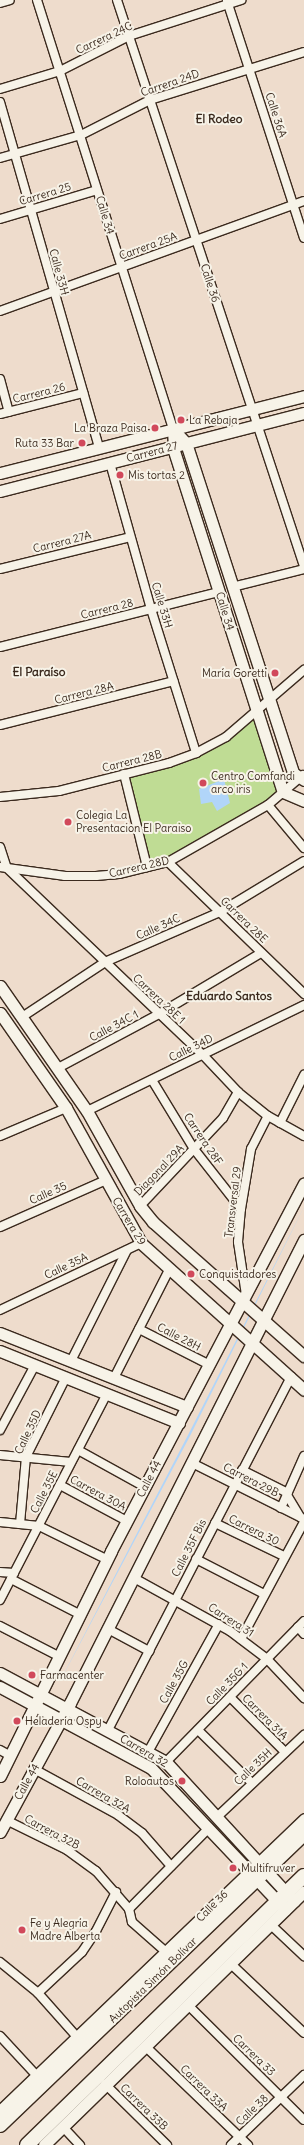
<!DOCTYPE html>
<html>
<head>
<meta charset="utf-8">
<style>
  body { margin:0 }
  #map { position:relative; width:304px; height:2145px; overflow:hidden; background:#eedccc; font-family:Delius,sans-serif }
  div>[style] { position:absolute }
  .green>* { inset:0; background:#bfdc94 }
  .water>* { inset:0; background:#b1d5f9 }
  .roads { filter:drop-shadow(1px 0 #3b2a1e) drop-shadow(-1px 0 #3b2a1e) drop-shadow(0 1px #3b2a1e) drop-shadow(0 -1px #3b2a1e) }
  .street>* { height:8px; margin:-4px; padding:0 4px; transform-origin:4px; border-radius:4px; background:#f7f3e8 }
  .secondary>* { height:11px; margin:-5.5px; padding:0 5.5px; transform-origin:5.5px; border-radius:5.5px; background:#f7f3e8 }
  .highway>* { height:14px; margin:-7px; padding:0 7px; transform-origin:7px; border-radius:7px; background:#f7f3e8 }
  .dots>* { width:11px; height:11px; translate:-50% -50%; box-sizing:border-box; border:2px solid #f7f3e8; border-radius:50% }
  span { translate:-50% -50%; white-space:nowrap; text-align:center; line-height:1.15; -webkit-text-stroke:4px #f7f3e8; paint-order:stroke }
  .street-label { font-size:11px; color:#3b2a1e }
  .poi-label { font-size:11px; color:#3b2a1e }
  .left { translate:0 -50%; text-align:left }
  .right { translate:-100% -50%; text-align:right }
  .neighbourhood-label { font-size:12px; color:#3b2a1e; font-weight:700 }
</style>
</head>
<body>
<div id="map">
  <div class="green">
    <div style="clip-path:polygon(257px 713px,283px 792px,168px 862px,147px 867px,124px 774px,196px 753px)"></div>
  </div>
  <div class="water">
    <div style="clip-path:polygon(224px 779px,230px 803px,217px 811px,212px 802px,201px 804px,199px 789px)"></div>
    <div style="clip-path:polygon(304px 1207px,190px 1436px,56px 1689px,188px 1435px)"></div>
  </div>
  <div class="roads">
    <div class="street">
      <div style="left:37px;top:0;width:450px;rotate:72.4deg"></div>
      <div style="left:117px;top:0;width:596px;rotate:71.72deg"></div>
      <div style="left:227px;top:1px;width:249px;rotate:72deg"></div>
      <div style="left:0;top:3px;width:10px;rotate:-17deg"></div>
      <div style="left:0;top:89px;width:63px;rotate:-16.7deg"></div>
      <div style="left:60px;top:71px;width:77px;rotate:-26.9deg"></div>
      <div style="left:129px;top:36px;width:118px;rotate:-17.8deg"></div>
      <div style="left:0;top:102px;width:360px;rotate:74deg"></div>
      <div style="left:0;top:158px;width:84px;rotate:-15.9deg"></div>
      <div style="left:81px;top:135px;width:77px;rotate:-26.9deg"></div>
      <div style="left:150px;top:100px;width:161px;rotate:-17.3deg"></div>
      <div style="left:0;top:219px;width:101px;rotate:-16.6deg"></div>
      <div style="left:0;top:311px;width:323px;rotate:-19.9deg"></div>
      <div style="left:0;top:379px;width:34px;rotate:75deg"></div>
      <div style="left:0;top:414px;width:86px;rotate:-14.2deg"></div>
      <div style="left:110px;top:463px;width:152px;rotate:74.3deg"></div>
      <div style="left:151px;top:609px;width:151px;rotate:72.6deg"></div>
      <div style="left:0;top:569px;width:134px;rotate:-13.8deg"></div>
      <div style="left:232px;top:587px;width:74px;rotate:-14deg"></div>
      <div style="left:0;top:647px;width:226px;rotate:-14.1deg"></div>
      <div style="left:0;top:725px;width:179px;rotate:-14.2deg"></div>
      <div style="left:124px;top:774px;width:96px;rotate:76.1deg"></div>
      <div style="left:0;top:797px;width:59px;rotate:-5.8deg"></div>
      <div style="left:59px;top:791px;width:114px;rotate:-14.3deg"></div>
      <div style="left:169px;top:763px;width:29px;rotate:-20deg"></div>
      <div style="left:196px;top:753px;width:34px;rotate:-28deg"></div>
      <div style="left:226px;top:737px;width:103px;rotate:-40.7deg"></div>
      <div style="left:268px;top:805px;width:56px;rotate:50.1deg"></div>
      <div style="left:0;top:847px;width:22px;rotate:72deg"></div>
      <div style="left:7px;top:868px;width:271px;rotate:43.7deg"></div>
      <div style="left:203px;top:1055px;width:51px;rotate:46.6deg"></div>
      <div style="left:238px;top:1092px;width:38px;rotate:39deg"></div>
      <div style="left:268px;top:1116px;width:41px;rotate:29.1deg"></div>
      <div style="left:168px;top:862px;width:190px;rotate:44.1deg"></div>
      <div style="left:0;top:867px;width:66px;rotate:7.9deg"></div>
      <div style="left:65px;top:876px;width:31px"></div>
      <div style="left:96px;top:876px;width:23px;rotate:-5deg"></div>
      <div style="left:119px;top:874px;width:50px;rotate:-13.8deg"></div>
      <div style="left:168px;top:862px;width:115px;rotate:-29.7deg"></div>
      <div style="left:268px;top:805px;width:46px;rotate:-40.6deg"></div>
      <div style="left:22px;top:1017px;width:100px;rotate:-33.5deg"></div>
      <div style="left:105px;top:962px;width:125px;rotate:-23.5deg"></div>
      <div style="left:220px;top:912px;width:98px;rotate:-31.3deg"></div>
      <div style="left:58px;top:1068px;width:115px;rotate:-28.1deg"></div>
      <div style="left:159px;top:1014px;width:119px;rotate:-30.9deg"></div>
      <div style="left:152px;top:1080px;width:81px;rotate:58.7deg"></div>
      <div style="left:194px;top:1149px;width:76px;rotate:51.9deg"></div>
      <div style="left:87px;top:1111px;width:242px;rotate:-26deg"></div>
      <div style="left:280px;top:1123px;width:54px;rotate:-63.4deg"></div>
      <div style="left:0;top:1136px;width:72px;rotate:-23deg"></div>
      <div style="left:140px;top:1206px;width:121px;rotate:-46.7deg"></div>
      <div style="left:223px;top:1118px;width:30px;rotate:-60deg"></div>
      <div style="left:0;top:1227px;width:116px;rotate:-23.9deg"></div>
      <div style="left:246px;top:1295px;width:54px;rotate:-98.6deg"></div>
      <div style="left:238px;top:1242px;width:33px;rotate:-85deg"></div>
      <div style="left:241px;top:1209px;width:61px;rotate:-80.5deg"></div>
      <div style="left:251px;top:1149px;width:37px;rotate:-63deg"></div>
      <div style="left:0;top:1310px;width:156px;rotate:-25.4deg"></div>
      <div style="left:139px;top:1329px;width:77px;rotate:26.9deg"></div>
      <div style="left:71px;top:1361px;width:124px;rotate:-63.2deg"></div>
      <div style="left:114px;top:1378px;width:121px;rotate:-63deg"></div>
      <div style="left:0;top:1430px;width:74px;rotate:-61.7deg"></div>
      <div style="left:78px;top:1450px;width:77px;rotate:28.9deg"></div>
      <div style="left:0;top:1455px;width:71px;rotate:5.6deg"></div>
      <div style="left:192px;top:1463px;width:125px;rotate:26.6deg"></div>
      <div style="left:242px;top:1470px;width:51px;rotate:26.6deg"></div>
      <div style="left:60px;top:1485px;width:76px;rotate:28.2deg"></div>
      <div style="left:287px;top:1495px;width:26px;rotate:59deg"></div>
      <div style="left:281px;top:1508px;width:57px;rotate:-66.1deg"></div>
      <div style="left:0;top:1522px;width:39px;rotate:6deg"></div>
      <div style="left:39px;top:1526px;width:75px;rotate:26.2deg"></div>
      <div style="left:215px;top:1523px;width:76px;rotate:25.6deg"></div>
      <div style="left:20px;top:1524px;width:67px;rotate:-84.9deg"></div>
      <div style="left:26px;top:1457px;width:89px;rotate:-63.4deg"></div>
      <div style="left:196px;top:1559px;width:76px;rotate:27.2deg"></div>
      <div style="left:0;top:1572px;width:14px;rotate:4deg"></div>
      <div style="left:134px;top:1578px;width:110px;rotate:28.9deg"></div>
      <div style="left:230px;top:1631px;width:46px;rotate:37.1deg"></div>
      <div style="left:267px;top:1659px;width:54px;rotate:46.5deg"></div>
      <div style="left:11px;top:1579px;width:76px;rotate:27.2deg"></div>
      <div style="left:0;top:1600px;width:232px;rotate:-62.6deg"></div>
      <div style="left:0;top:1626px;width:65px;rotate:27.3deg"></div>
      <div style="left:298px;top:1627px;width:9px;rotate:49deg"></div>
      <div style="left:108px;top:1629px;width:47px;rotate:28.2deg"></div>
      <div style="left:241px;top:1639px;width:133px;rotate:-61.7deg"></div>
      <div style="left:230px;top:1697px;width:78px;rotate:45deg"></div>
      <div style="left:108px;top:1730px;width:398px;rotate:-62.6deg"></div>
      <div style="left:198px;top:1730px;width:76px;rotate:44.5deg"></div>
      <div style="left:0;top:1750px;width:13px;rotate:29deg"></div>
      <div style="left:148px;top:1752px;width:146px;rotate:-61deg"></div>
      <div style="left:166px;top:1762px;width:197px;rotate:-45.6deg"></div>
      <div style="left:34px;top:1769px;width:96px;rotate:28.7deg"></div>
      <div style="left:118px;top:1815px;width:30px;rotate:37deg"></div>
      <div style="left:142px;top:1833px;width:44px;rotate:48.7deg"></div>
      <div style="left:217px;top:1817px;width:120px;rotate:-43.3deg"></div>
      <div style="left:6px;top:1820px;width:68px;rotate:26.2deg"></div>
      <div style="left:67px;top:1850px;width:36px;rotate:36deg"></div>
      <div style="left:96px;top:1871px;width:50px;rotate:49deg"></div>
      <div style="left:129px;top:1909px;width:13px;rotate:77deg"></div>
      <div style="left:132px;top:1922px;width:45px;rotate:41.4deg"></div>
      <div style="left:129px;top:1909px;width:114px;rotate:-45.4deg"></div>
      <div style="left:270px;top:1924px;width:47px;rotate:43.3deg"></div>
      <div style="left:0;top:1962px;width:49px;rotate:39.2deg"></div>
      <div style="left:38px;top:1993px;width:59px;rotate:48.4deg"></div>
      <div style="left:231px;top:1964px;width:100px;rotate:43.4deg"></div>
      <div style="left:38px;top:1993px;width:60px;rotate:-43deg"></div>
      <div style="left:82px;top:1952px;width:25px;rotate:-56deg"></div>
      <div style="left:96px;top:1931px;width:44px;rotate:-62.9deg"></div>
      <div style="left:188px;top:2005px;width:163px;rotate:44.8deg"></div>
      <div style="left:0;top:2036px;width:54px;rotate:47.2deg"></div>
      <div style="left:145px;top:2046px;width:143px;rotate:43.9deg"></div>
      <div style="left:105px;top:2084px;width:87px;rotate:44.5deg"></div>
      <div style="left:63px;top:2127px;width:25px;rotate:47deg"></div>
      <div style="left:231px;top:2145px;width:101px;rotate:-43.8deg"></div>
    </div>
    <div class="secondary">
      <div style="left:173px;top:429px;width:22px;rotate:87deg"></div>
      <div style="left:174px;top:451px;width:358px;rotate:72.3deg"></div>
      <div style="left:283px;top:792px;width:23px;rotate:23deg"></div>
      <div style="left:173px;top:429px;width:19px;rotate:47deg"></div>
      <div style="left:186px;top:443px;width:347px;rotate:72deg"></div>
      <div style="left:293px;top:773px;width:13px;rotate:32deg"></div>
      <div style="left:0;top:473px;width:314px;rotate:-14.2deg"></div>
      <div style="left:0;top:491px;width:314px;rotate:-14.4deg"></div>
      <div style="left:0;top:986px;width:152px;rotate:55.2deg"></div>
      <div style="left:87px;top:1111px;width:109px;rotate:60.8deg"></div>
      <div style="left:140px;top:1206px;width:21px;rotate:51deg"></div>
      <div style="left:153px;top:1222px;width:202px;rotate:41.6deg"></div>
      <div style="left:0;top:1013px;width:116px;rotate:55.2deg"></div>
      <div style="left:66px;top:1108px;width:154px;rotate:60.9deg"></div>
      <div style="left:141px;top:1243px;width:219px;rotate:42deg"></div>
      <div style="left:0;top:1333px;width:201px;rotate:21.6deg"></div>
      <div style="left:0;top:1351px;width:193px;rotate:21.9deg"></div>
      <div style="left:0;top:1673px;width:188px;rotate:28.2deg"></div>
      <div style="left:166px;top:1762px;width:189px;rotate:47.4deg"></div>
      <div style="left:0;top:1687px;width:171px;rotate:28.2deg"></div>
      <div style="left:151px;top:1768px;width:195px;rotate:46.5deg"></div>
      <div style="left:0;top:1776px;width:251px;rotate:-63.7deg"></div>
      <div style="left:111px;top:1551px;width:415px;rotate:-62.3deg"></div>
      <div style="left:0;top:1832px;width:147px;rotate:-61.5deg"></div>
      <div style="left:70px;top:1703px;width:519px;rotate:-63.19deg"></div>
      <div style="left:0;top:2111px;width:422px;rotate:-43.8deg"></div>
      <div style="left:44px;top:2145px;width:363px;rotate:-44.3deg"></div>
    </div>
    <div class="highway">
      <div style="left:0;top:2125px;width:422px;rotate:-43.8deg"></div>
      <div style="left:27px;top:2145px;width:386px;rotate:-44.2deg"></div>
    </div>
  </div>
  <div class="dots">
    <div style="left:181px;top:420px;background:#d1495b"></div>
    <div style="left:155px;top:428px;background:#d1495b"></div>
    <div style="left:82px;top:443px;background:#d1495b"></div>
    <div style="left:120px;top:475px;background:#d1495b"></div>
    <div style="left:275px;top:673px;background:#d1495b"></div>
    <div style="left:203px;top:783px;background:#d1495b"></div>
    <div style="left:68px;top:822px;background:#d1495b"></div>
    <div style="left:191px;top:1274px;background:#d1495b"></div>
    <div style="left:32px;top:1675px;background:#d1495b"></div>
    <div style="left:17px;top:1721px;background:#d1495b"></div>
    <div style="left:182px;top:1781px;background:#d1495b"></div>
    <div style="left:233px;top:1868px;background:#d1495b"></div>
    <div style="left:22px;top:1930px;background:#d1495b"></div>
  </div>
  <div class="street-label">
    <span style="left:104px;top:38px;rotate:-25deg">Carrera 24C</span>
    <span style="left:170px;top:83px;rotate:-19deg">Carrera 24D</span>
    <span style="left:276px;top:115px;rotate:72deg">Calle 36A</span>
    <span style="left:45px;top:194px;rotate:-17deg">Carrera 25</span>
    <span style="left:105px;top:215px;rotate:73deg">Calle 34</span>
    <span style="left:148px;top:246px;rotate:-20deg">Carrera 25A</span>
    <span style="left:59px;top:272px;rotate:75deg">Calle 33H</span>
    <span style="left:210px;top:283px;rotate:72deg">Calle 36</span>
    <span style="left:39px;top:393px;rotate:-14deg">Carrera 26</span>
    <span style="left:152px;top:452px;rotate:-15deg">Carrera 27</span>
    <span style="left:62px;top:542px;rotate:-14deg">Carrera 27A</span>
    <span style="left:162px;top:605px;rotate:73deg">Calle 33H</span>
    <span style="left:107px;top:609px;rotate:-14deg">Carrera 28</span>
    <span style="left:225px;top:611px;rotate:73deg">Calle 34</span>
    <span style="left:84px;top:693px;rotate:-14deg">Carrera 28A</span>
    <span style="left:132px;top:761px;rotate:-14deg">Carrera 28B</span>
    <span style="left:139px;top:867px;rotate:-13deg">Carrera 28D</span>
    <span style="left:244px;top:920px;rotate:44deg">Carrera 28E</span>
    <span style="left:158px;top:927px;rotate:-24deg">Calle 34C</span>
    <span style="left:159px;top:999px;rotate:43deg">Carrera 28E 1</span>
    <span style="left:114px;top:1026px;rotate:-28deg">Calle 34C 1</span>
    <span style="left:191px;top:1048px;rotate:-26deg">Calle 34D</span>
    <span style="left:203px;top:1139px;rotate:56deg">Carrera 28F</span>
    <span style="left:159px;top:1170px;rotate:-46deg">Diagonal 29A</span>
    <span style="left:48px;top:1193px;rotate:-24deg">Calle 35</span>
    <span style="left:233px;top:1202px;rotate:-83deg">Transversal 29</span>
    <span style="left:129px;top:1221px;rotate:59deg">Carrera 29</span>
    <span style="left:66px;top:1266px;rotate:-25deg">Calle 35A</span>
    <span style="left:179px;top:1337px;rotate:27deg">Calle 28H</span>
    <span style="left:28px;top:1432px;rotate:-65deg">Calle 35D</span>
    <span style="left:149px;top:1479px;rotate:-62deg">Calle 44</span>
    <span style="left:251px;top:1480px;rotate:27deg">Carrera 29B</span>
    <span style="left:44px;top:1492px;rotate:-63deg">Calle 35E</span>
    <span style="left:98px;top:1493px;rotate:28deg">Carrera 30A</span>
    <span style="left:254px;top:1530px;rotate:26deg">Carrera 30</span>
    <span style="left:189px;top:1548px;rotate:-63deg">Calle 35F Bis</span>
    <span style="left:231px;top:1620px;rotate:33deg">Carrera 31</span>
    <span style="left:174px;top:1682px;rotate:-61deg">Calle 35G</span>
    <span style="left:227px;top:1684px;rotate:-46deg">Calle 35G 1</span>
    <span style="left:265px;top:1717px;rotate:45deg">Carrera 31A</span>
    <span style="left:144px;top:1751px;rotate:30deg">Carrera 32</span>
    <span style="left:253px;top:1767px;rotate:-44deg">Calle 35H</span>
    <span style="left:27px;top:1782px;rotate:-61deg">Calle 44</span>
    <span style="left:103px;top:1795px;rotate:30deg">Carrera 32A</span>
    <span style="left:52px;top:1832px;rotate:28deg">Carrera 32B</span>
    <span style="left:212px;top:1906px;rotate:-45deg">Calle 36</span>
    <span style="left:153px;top:1980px;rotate:-44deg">Autopista Simón Bolívar</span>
    <span style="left:254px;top:2055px;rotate:44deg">Carrera 33</span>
    <span style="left:204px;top:2088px;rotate:44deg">Carrera 33A</span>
    <span style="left:144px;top:2107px;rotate:44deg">Carrera 33B</span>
    <span style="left:252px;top:2110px;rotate:-44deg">Calle 38</span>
  </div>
  <div class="poi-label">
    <span class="left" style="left:189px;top:420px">La Rebaja</span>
    <span class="right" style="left:147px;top:428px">La Braza Paisa</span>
    <span class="right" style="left:74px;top:443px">Ruta 33 Bar</span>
    <span class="left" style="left:128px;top:475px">Mis tortas 2</span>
    <span class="right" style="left:267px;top:673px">María Goretti</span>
    <span class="left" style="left:211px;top:783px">Centro Comfandi<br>arco iris</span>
    <span class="left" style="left:76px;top:822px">Colegia La<br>Presentacion El Paraiso</span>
    <span class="left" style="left:199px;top:1274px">Conquistadores</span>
    <span class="left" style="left:40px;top:1675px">Farmacenter</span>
    <span class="left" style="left:25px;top:1721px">Heladería Ospy</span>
    <span class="right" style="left:174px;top:1781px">Roloautos</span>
    <span class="left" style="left:241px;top:1868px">Multifruver</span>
    <span class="left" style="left:30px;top:1930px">Fe y Alegría<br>Madre Alberta</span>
  </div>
  <div class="neighbourhood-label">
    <span style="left:219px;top:119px">El Rodeo</span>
    <span style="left:39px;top:672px">El Paraíso</span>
    <span style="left:229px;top:996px">Eduardo Santos</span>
  </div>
</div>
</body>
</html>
